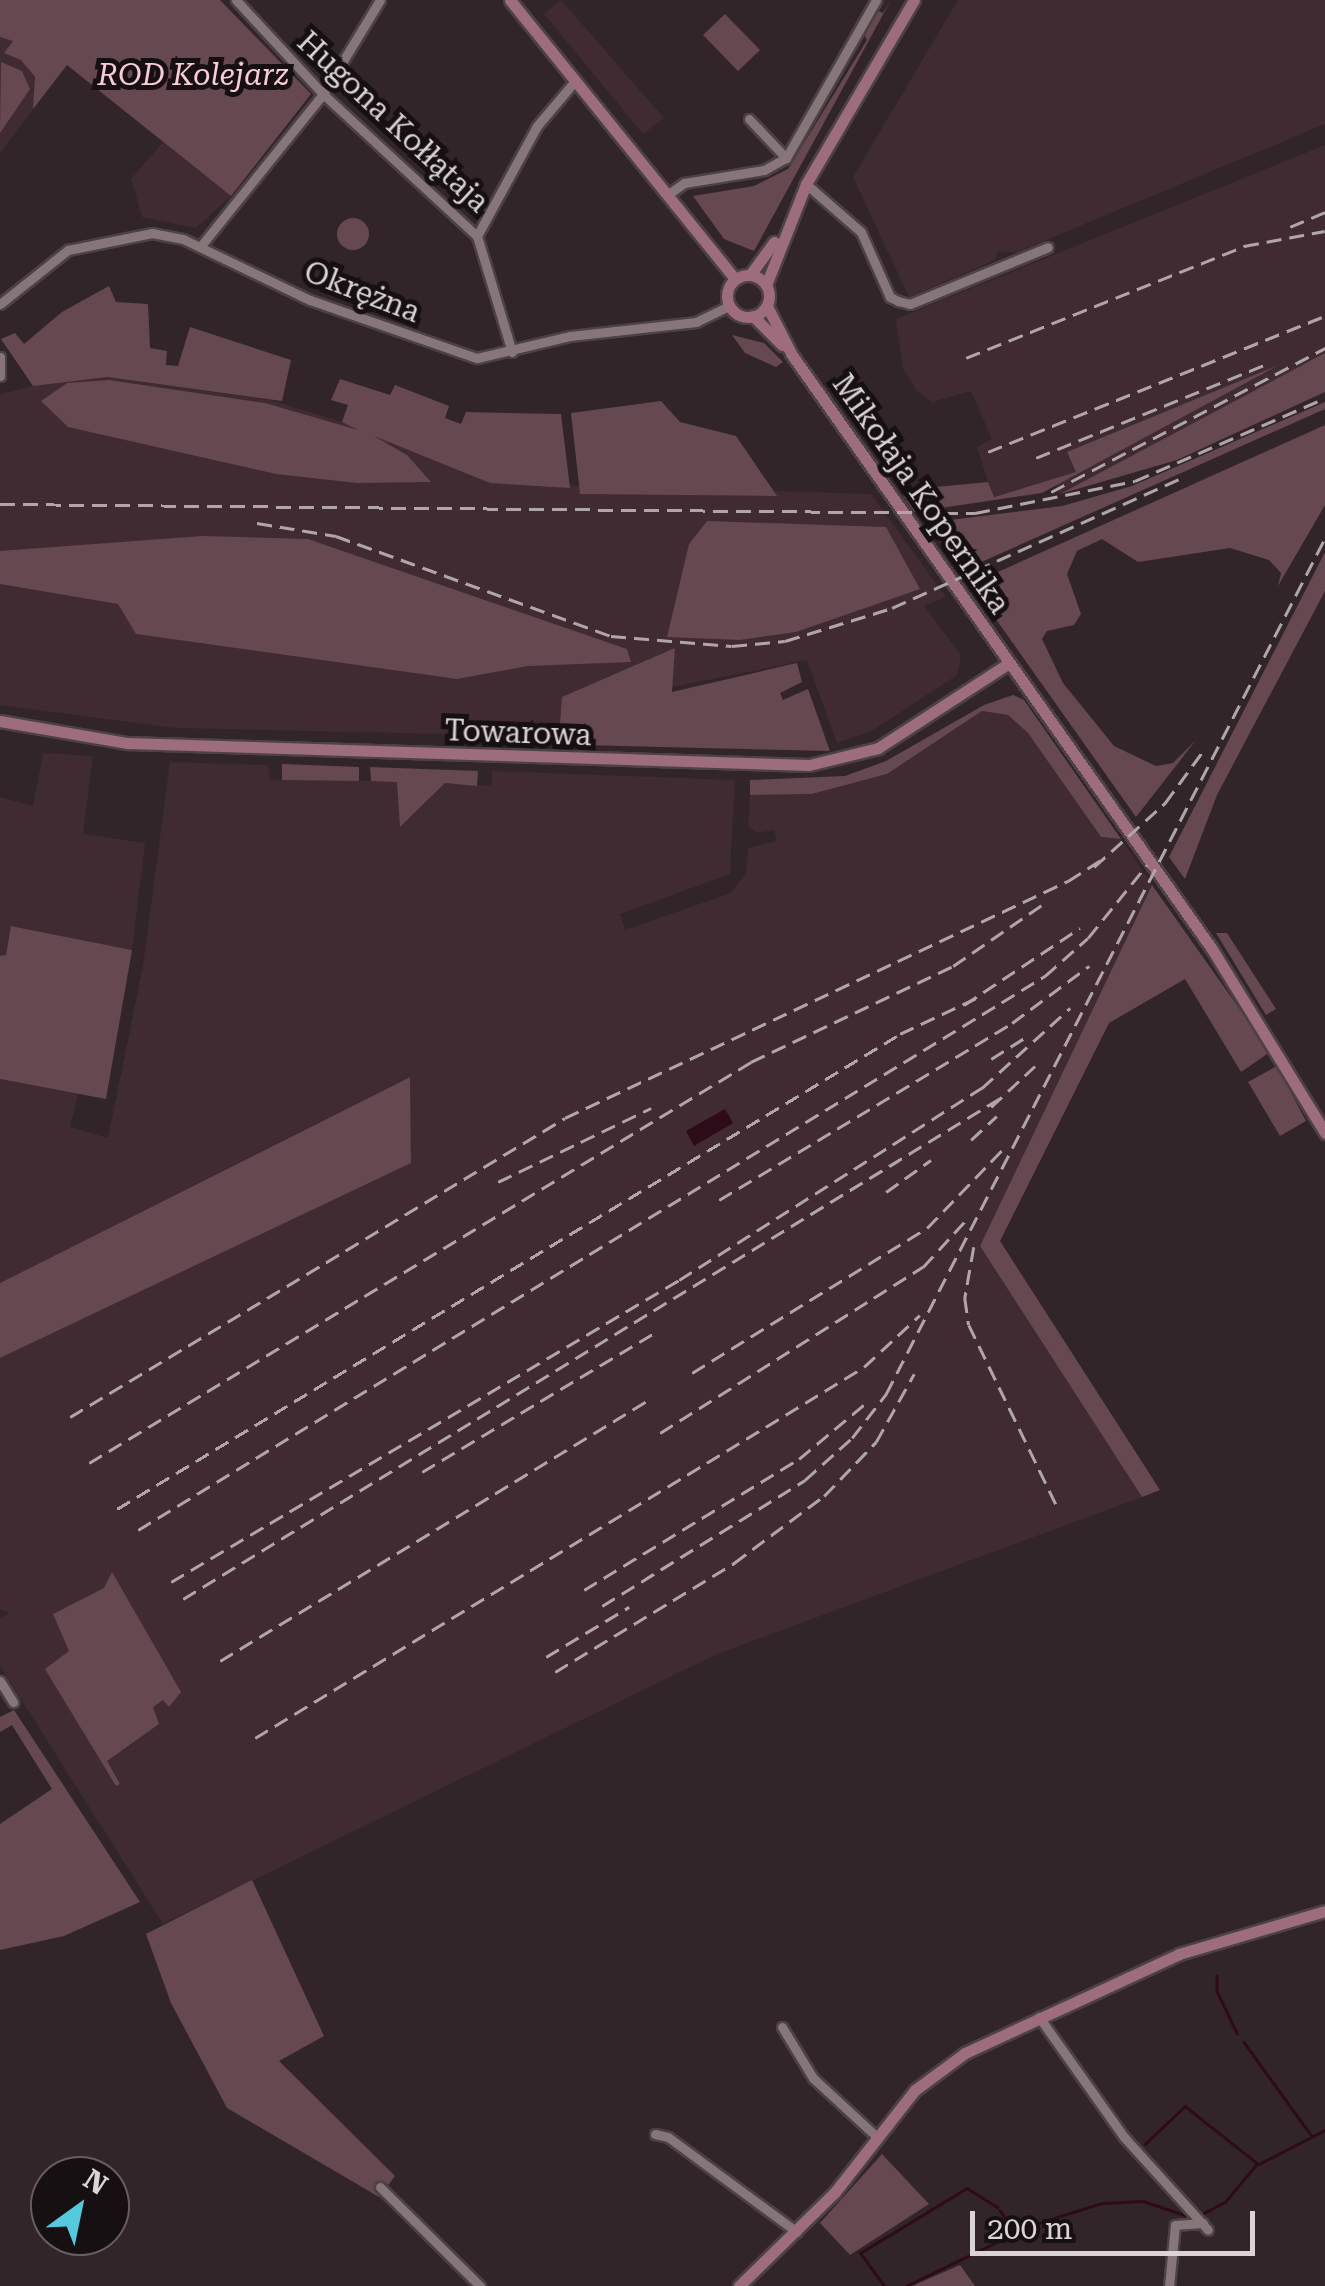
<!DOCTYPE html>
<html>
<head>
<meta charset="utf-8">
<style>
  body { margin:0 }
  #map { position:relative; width:1325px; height:2286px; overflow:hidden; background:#322529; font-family:"Roboto Serif",serif }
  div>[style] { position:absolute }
  .built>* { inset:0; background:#3f2b31 }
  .green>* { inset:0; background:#654850 }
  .round { border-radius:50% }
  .water>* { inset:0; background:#2e0b18 }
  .stream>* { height:2.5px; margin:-1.25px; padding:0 1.25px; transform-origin:1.25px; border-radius:1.25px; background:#2e0b18 }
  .roads { filter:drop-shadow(2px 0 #4c4145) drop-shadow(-2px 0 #4c4145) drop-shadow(0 2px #4c4145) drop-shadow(0 -2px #4c4145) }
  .street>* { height:9px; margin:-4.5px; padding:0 4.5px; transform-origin:4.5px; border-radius:4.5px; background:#86767a }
  .secondary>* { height:11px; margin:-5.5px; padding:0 5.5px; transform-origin:5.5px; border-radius:5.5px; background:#9d6d7d }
  .secondary>.ring { margin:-5.5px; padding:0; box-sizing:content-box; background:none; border:11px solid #9d6d7d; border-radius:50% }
  .rail>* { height:2.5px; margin-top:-1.25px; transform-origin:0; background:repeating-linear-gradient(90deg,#b0a6a9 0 15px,transparent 0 23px) }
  span { translate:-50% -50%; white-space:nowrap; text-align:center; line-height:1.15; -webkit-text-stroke:10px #161012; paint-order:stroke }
  .park-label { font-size:30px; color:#faccd8; font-style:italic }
  .street-label { font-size:30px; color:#dcd3d5 }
  .north { position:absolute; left:30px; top:2156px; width:100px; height:100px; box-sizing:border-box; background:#161012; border:2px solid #655e60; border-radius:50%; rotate:33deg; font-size:28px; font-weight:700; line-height:40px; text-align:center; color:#dcd3d5 }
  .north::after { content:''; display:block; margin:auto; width:35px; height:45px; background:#54cade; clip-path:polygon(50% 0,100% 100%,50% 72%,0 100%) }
  .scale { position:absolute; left:970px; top:2211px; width:285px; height:45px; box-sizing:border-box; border:5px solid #dcd3d5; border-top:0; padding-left:12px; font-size:30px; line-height:35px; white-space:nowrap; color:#dcd3d5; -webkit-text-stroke:8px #161012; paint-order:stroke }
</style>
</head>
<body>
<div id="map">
  <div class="built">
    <div style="clip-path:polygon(561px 0,664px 118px,643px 134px,544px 14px)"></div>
    <div style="clip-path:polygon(958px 0,1325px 0,1325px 124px,1015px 253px,998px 251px,995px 260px,909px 297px,853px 177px)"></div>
    <div style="clip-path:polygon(0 10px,67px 64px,0 153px)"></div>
    <div style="clip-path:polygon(163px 142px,231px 196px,196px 228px,142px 217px,131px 179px)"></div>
    <div style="clip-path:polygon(1325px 145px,1325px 386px,1153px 464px,1060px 494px,1053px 479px,993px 497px,977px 447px,992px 439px,971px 391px,932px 402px,917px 391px,903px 368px,896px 319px)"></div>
    <div style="clip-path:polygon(106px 377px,270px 400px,362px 428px,490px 483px,871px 494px,946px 597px,924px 606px,961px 655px,957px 675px,872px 731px,837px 743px,807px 660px,628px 696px,623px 738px,175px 728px,0 705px,0 394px,65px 378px)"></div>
    <div style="clip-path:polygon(982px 711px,1008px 715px,1028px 733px,1101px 837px,1121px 839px,1152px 885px,980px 1246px,1142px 1497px,717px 1654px,163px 1924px,0 1666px,0 1619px,9px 1613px,0 1609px,0 1358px,411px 1162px,409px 1077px,0 1283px,0 1079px,78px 1094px,70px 1127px,108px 1138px,143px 966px,170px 762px,268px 765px,270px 780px,398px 781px,401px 826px,445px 783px,492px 786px,492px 771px,735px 780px,730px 874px,620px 914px,625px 930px,731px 893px,746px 873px,748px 848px,777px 841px,774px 830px,757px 833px,748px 826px,750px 795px,812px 794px,887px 774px)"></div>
    <div style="clip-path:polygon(43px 753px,93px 756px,83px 834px,145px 843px,132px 950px,12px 926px,6px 956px,0 956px,0 797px,33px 806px)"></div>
  </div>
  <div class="green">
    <div style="clip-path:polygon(0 0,220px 0,311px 94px,231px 196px,67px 65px,33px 109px,35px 77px,21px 60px,4px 53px,13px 41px,0 37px)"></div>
    <div style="clip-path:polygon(891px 0,754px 251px,724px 239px,693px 196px,754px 186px,788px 169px,867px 40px,863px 33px,877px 10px,883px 13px)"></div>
    <div style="clip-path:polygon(725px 14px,760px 50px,738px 71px,703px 35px)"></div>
    <div style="clip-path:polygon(1px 62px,22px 71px,30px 89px,0 133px)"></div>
    <div class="round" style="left:337px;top:218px;width:32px;height:32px"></div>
    <div style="clip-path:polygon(109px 286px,116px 302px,148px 304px,150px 348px,167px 351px,166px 365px,178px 366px,190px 327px,291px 360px,282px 401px,107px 377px,33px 386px,1px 339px,15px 333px,24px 344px,62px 312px)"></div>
    <div style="clip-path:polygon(732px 335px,764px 343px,783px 362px,776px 367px,745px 353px)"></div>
    <div style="clip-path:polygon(1325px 353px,1325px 392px,1177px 460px,1060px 494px)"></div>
    <div style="clip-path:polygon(1279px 365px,1042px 493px,914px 512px,903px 496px,915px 489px,988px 482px,994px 497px,1076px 472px,1067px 452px)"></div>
    <div style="clip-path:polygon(340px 379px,390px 395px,395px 385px,449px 406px,445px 418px,461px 424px,466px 412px,561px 414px,570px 488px,490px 483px,374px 436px,407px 455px,431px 482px,357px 483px,276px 474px,68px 427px,41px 401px,67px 383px,109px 380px,265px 403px,358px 430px,342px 422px,348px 405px,331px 400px)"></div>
    <div style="clip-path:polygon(661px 401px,680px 422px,736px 436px,777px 496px,580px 494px,571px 413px)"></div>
    <div style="clip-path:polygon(1325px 402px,1325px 409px,961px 571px,926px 523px,1062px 506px,1132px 486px)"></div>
    <div style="clip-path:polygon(1325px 425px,1325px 505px,1278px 586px,1281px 573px,1269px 560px,1230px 548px,1138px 562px,1102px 539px,1077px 551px,1067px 574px,1081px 614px,1074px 625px,1047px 631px,1042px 639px,1063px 683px,1114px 746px,1156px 766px,1173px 763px,1196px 740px,1136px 817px,971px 584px)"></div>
    <div style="clip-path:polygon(707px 521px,886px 527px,920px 589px,796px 632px,740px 640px,667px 637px,689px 544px)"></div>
    <div style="clip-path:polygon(202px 536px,308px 539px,627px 649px,631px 662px,528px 666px,457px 679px,136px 634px,118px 604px,0 584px,0 551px)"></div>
    <div style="clip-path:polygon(1325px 552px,1325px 591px,1217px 795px,1185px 879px,1169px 857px)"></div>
    <div style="clip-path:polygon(675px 648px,672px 692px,797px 663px,802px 682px,780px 693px,783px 700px,808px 689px,830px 751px,494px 743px,495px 733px,559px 737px,562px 697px)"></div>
    <div style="clip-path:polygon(1013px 695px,1024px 700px,1121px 839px,1101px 837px,1028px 733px,1008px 715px,982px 711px,887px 774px,812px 794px,750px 795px,750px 780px,845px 776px,886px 761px,984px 705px)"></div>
    <div style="clip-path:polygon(282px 764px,359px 767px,359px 781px,282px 780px)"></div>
    <div style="clip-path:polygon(370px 767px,478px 771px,477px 786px,445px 783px,400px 827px,397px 782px,371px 781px)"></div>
    <div style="clip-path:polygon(1152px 885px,1270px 1052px,1241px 1072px,1185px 979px,1109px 1023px,1000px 1241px,1160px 1490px,1142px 1497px,980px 1246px)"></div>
    <div style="clip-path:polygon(11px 926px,132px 950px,106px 1099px,0 1079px,0 956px,6px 955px)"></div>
    <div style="clip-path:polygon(1216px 933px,1227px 933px,1276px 1009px,1266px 1015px)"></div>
    <div style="clip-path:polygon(1277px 1066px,1306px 1121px,1280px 1136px,1248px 1082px)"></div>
    <div style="clip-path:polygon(410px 1077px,411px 1163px,0 1358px,0 1283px)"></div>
    <div style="clip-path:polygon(112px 1572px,181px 1692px,169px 1707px,163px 1700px,153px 1707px,159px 1724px,107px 1761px,120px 1784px,116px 1786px,45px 1669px,69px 1651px,53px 1614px,104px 1588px)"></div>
    <div style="clip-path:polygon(14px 1710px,140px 1902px,64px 1936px,0 1950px,0 1824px,52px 1789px,12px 1725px,0 1732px,0 1717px)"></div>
    <div style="clip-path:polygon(252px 1880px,324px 2036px,279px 2061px,395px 2176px,379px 2197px,227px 2108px,171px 2003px,146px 1934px)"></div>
    <div style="clip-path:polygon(882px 2154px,929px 2204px,850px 2255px,820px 2223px)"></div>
    <div style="clip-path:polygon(960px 2265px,975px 2286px,912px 2286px)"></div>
  </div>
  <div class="water">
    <div style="clip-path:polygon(725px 1109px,733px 1123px,694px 1146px,686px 1131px)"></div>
  </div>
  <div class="stream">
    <div style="left:1217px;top:1976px;width:15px;rotate:90deg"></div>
    <div style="left:1217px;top:1991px;width:47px;rotate:64.5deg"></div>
    <div style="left:1244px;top:2042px;width:115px;rotate:54.2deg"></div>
    <div style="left:1145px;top:2144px;width:55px;rotate:-43.5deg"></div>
    <div style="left:1185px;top:2106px;width:92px;rotate:38.4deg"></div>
    <div style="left:1000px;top:2210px;width:24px;rotate:57deg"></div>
    <div style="left:1204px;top:2213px;width:24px;rotate:-28deg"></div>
    <div style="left:1225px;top:2202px;width:47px;rotate:-50.2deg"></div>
    <div style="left:1255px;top:2166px;width:79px;rotate:-27.2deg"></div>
    <div style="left:1029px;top:2226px;width:77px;rotate:-17.5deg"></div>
    <div style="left:1102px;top:2203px;width:41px;rotate:-2.8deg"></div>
    <div style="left:1143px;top:2201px;width:47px;rotate:18.4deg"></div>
    <div style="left:884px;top:2286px;width:41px;rotate:-126deg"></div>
    <div style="left:860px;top:2253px;width:125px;rotate:-31.3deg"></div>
    <div style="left:967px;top:2188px;width:36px;rotate:32deg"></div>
    <div style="left:906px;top:2286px;width:123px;rotate:-25.9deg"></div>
  </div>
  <div class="roads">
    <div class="street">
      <div style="left:236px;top:0;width:128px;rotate:47.2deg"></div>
      <div style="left:323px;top:94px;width:209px;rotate:42.7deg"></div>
      <div style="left:749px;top:119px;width:54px;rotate:46.5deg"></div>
      <div style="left:806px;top:184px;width:73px;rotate:41.1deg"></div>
      <div style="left:861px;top:232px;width:71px;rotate:66deg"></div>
      <div style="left:890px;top:297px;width:9px;rotate:27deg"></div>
      <div style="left:898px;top:301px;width:12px;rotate:14deg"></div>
      <div style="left:910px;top:304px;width:149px;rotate:-22.4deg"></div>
      <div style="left:667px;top:195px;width:21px;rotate:-35deg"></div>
      <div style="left:684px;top:183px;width:81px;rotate:-9.2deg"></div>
      <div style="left:764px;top:170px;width:25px;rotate:-29deg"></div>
      <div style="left:786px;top:158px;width:182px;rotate:-60.3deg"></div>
      <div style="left:200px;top:247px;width:196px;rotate:-51.2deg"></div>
      <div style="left:323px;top:94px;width:110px;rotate:-58.8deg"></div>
      <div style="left:0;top:304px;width:87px;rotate:-38.5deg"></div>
      <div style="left:68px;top:250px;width:86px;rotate:-11.4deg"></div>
      <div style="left:152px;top:233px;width:32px;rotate:11deg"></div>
      <div style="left:183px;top:239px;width:141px;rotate:25.7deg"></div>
      <div style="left:310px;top:300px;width:177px;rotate:19.2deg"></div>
      <div style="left:477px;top:358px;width:96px;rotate:-13.3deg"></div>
      <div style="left:570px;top:336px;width:127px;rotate:-6.3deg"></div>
      <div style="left:696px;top:322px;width:37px;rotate:-26deg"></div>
      <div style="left:512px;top:352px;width:121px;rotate:-106.8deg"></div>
      <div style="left:477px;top:236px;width:125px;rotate:-61.4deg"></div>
      <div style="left:537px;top:126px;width:59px;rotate:-49.8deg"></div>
      <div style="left:0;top:357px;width:19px;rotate:90deg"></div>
      <div style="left:0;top:1681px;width:25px;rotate:58deg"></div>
      <div style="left:1039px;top:2017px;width:147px;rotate:54.7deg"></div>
      <div style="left:1124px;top:2137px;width:125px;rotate:47.9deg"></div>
      <div style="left:782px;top:2027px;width:60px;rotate:58.7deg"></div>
      <div style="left:813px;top:2078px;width:87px;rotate:42.7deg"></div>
      <div style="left:655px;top:2134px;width:13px;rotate:13deg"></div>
      <div style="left:668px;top:2137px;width:160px;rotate:36.4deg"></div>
      <div style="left:380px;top:2187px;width:141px;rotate:44.7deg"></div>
      <div style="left:1169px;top:2286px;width:61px;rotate:-84.4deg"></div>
      <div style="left:1175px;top:2225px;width:28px;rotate:-4deg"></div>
    </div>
    <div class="secondary">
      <div style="left:510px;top:0;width:358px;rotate:51.1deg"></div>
      <div style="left:750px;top:275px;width:41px;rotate:-54deg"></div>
      <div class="ring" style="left:727px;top:275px;width:31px;height:31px"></div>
      <div style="left:766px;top:285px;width:109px;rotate:-68.4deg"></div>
      <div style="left:806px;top:184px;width:213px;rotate:-59.6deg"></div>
      <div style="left:767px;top:306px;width:55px;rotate:63deg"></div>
      <div style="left:792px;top:355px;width:727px;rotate:54.74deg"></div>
      <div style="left:1212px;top:949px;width:216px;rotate:58.4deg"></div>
      <div style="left:753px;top:316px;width:41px;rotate:45deg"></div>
      <div style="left:0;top:721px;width:130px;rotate:9.8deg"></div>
      <div style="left:128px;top:743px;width:681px;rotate:1.85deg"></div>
      <div style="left:809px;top:765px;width:71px;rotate:-13.8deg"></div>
      <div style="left:878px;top:748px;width:156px;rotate:-33deg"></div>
      <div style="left:739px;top:2286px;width:134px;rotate:-44.4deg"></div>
      <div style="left:835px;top:2192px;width:130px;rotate:-51.9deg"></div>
      <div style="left:915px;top:2090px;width:62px;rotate:-36.5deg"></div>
      <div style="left:965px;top:2053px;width:236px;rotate:-24.8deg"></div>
      <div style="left:1179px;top:1954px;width:152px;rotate:-16.4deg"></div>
    </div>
  </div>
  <div class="rail">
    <div style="left:1290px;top:227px;width:38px;rotate:-23deg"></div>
    <div style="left:966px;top:358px;width:300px;rotate:-21.9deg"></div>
    <div style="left:1244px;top:246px;width:82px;rotate:-10.5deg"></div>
    <div style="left:988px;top:452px;width:363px;rotate:-22deg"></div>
    <div style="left:1036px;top:458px;width:252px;rotate:-22.2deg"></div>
    <div style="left:1051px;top:492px;width:310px;rotate:-27.7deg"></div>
    <div style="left:0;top:504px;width:975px;rotate:0.53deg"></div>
    <div style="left:975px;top:513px;width:163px;rotate:-11.3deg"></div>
    <div style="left:1135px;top:481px;width:207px;rotate:-23.6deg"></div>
    <div style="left:257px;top:523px;width:80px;rotate:9.3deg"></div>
    <div style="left:336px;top:536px;width:293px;rotate:20deg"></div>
    <div style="left:611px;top:636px;width:121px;rotate:4.7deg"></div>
    <div style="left:732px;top:646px;width:53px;rotate:-5.4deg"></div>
    <div style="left:785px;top:641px;width:112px;rotate:-17.1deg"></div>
    <div style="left:892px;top:608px;width:320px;rotate:-24.2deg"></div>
    <div style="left:1094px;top:867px;width:96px;rotate:-42deg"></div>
    <div style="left:1165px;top:803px;width:64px;rotate:-53.8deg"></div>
    <div style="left:964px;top:1005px;width:139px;rotate:-33.6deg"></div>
    <div style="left:991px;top:1059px;width:41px;rotate:-32.2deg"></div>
    <div style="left:991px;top:1107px;width:60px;rotate:-43deg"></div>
    <div style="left:971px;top:1140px;width:35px;rotate:-43deg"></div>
    <div style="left:498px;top:1182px;width:170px;rotate:-25.8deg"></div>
    <div style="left:886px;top:1192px;width:55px;rotate:-35.4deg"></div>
    <div style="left:719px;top:1200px;width:342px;rotate:-31.1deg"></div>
    <div style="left:1012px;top:1023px;width:96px;rotate:-36.5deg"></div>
    <div style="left:974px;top:1247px;width:52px;rotate:100deg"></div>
    <div style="left:965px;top:1298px;width:27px;rotate:82deg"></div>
    <div style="left:969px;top:1325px;width:206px;rotate:64.1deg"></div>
    <div style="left:692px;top:1373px;width:276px;rotate:-31.7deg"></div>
    <div style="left:927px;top:1228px;width:112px;rotate:-46.1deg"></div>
    <div style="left:70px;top:1417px;width:578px;rotate:-31.13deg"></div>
    <div style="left:565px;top:1118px;width:556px;rotate:-25.23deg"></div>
    <div style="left:1068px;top:881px;width:43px;rotate:-32.6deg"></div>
    <div style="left:660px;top:1433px;width:311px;rotate:-32.3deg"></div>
    <div style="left:923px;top:1267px;width:65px;rotate:-47.5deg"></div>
    <div style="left:89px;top:1463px;width:774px;rotate:-31.2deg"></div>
    <div style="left:751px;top:1062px;width:224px;rotate:-25.4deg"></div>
    <div style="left:953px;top:966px;width:113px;rotate:-34.5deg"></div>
    <div style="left:422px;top:1472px;width:275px;rotate:-30.9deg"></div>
    <div style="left:117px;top:1509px;width:916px;rotate:-31.24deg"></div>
    <div style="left:900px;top:1034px;width:84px;rotate:-25.3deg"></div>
    <div style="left:138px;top:1530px;width:1063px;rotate:-31.42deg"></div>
    <div style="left:1045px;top:976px;width:57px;rotate:-41.5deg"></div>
    <div style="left:1088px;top:938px;width:94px;rotate:-51.1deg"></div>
    <div style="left:171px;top:1582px;width:591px;rotate:-30.73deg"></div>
    <div style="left:679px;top:1280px;width:359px;rotate:-32.4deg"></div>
    <div style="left:982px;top:1088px;width:119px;rotate:-42.3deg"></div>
    <div style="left:584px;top:1590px;width:252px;rotate:-31.4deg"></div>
    <div style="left:799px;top:1459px;width:87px;rotate:-39.9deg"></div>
    <div style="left:183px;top:1599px;width:961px;rotate:-31.51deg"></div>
    <div style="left:602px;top:1606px;width:239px;rotate:-31.8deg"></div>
    <div style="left:805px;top:1480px;width:63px;rotate:-41.8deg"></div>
    <div style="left:852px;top:1438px;width:56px;rotate:-52.3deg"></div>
    <div style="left:886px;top:1394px;width:962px;rotate:-62.85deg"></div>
    <div style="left:546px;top:1657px;width:97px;rotate:-31.1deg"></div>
    <div style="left:220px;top:1661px;width:504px;rotate:-31.35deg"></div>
    <div style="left:555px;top:1672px;width:210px;rotate:-31.3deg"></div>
    <div style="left:734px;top:1563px;width:112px;rotate:-36.7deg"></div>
    <div style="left:824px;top:1496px;width:75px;rotate:-46.1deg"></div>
    <div style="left:876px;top:1442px;width:78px;rotate:-60.8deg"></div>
    <div style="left:255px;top:1738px;width:713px;rotate:-31.35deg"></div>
    <div style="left:864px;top:1367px;width:76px;rotate:-42.9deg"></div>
  </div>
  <div class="park-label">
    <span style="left:193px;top:75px">ROD Kolejarz</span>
  </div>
  <div class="street-label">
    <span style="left:393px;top:122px;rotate:43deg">Hugona Kołłątaja</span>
    <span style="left:362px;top:292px;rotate:21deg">Okrężna</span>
    <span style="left:921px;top:494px;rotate:55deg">Mikołaja Kopernika</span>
    <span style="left:518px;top:733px;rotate:2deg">Towarowa</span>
  </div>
  <div class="north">N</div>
  <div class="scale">200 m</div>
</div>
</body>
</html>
